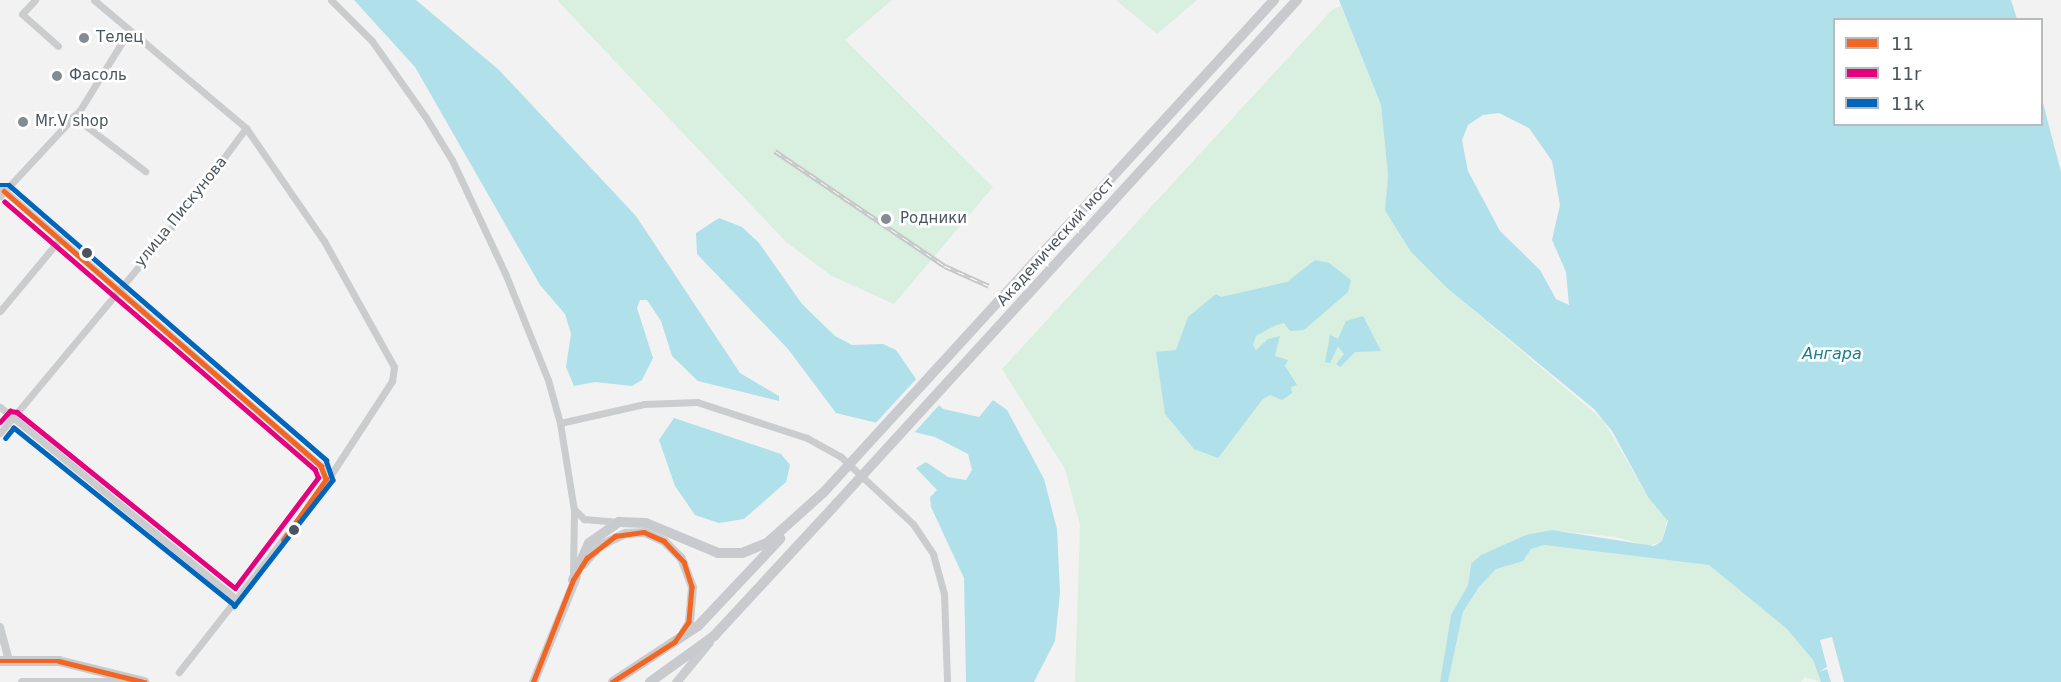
<!DOCTYPE html>
<html>
<head>
<meta charset="utf-8">
<style>
  body { margin:0 }
  #map { position:relative; width:2061px; height:682px; overflow:hidden; background:#f2f2f2; font-family:"DejaVu Sans",sans-serif }
  div>[style] { position:absolute }
  .green>* { inset:0; background:#d9efe0 }
  .water>* { inset:0; background:#b0e0ea }
  .pier>* { inset:0; background:#f2f2f2 }
  .minor>* { height:7px; margin:-3.5px; padding:0 3.5px; transform-origin:3.5px; border-radius:3.5px; background:#cacccd }
  .tertiary>* { height:8px; margin:-4px; padding:0 4px; transform-origin:4px; border-radius:4px; background:#cacccd }
  .secondary>* { height:9px; margin:-4.5px; padding:0 4.5px; transform-origin:4.5px; border-radius:4.5px; background:#cacdcf }
  .primary>* { height:10px; margin:-5px; padding:0 5px; transform-origin:5px; border-radius:5px; background:#c8cacd }
  .rail>* { height:4.5px; margin-top:-2.25px; transform-origin:0; background:repeating-linear-gradient(90deg,#fff 0 7px,#c6c8c8 0 14px); box-sizing:border-box; border-block:2px solid #c6c8c8 }
  .primary-bridge>* { height:10px; margin:-5px; padding:0 5px; transform-origin:5px; border-radius:5px; background:#c8cacd }
  .bus-1>* { height:4.5px; margin:-2.25px; padding:0 2.25px; transform-origin:2.25px; border-radius:2.25px; background:#f26522 }
  .bus-2>* { height:4.5px; margin:-2.25px; padding:0 2.25px; transform-origin:2.25px; border-radius:2.25px; background:#e5007d }
  .bus-3>* { height:4.5px; margin:-2.25px; padding:0 2.25px; transform-origin:2.25px; border-radius:2.25px; background:#0065bd }
  .dots>* { width:16px; height:16px; translate:-50% -50%; box-sizing:border-box; border:3px solid #fff; border-radius:50% }
  span { translate:-50% -50%; white-space:nowrap; text-align:center; line-height:1.15; -webkit-text-stroke:5px #fff; paint-order:stroke }
  .poi-label { font-size:15px; color:#4a555d }
  .left { translate:0 -50%; text-align:left }
  .street-label { font-size:15px; color:#4a555d }
  .water-label { font-size:16px; color:#177f94; font-style:italic }
  .legend { position:absolute; left:1833px; top:18px; width:210px; height:108px; box-sizing:border-box; background:#fff; border:2px solid #b7bbbe; margin:0; padding:8px 10px; list-style:none; font-size:18px; color:#4a555d }
  .legend li { display:flex; align-items:center; gap:12px; height:30px }
  .legend b { width:30px; border:2px solid #b7bbbe }
</style>
</head>
<body>
<div id="map">
  <div class="green">
    <div style="clip-path:polygon(557px 0,892px 0,845px 40px,993px 187px,894px 304px,832px 276px,786px 242px)"></div>
    <div style="clip-path:polygon(1116px 0,1197px 0,1157px 34px)"></div>
    <div style="clip-path:polygon(1341px 6px,1381px 105px,1388px 175px,1385px 210px,1392px 222px,1411px 252px,1447px 288px,1603px 420px,1648px 497px,1668px 516px,1662px 541px,1649px 546px,1616px 537px,1552px 530px,1481px 555px,1470px 566px,1468px 585px,1451px 615px,1440px 682px,1075px 682px,1080px 525px,1065px 469px,1002px 369px,1333px 9px)"></div>
    <div style="clip-path:polygon(1544px 545px,1709px 565px,1787px 629px,1813px 660px,1821px 682px,1805px 677px,1801px 682px,1448px 682px,1463px 612px,1479px 587px,1496px 569px,1521px 561px,1531px 549px)"></div>
  </div>
  <div class="water">
    <div style="clip-path:polygon(354px 0,416px 0,499px 70px,636px 216px,740px 373px,779px 396px,779px 401px,698px 381px,672px 356px,661px 321px,647px 300px,640px 300px,637px 308px,653px 358px,642px 380px,632px 386px,595px 382px,574px 386px,566px 367px,571px 334px,565px 314px,540px 285px,415px 67px)"></div>
    <div style="clip-path:polygon(evenodd,1339px 0,2011px 0,2017px 19px,1834px 20px,1834px 124px,2042px 124px,2042px 99px,2061px 172px,2061px 682px,1821px 682px,1813px 660px,1787px 629px,1709px 565px,1544px 545px,1531px 549px,1523px 561px,1496px 569px,1479px 587px,1463px 612px,1448px 682px,1440px 682px,1451px 615px,1468px 585px,1471px 564px,1481px 555px,1526px 535px,1552px 530px,1654px 546px,1662px 541px,1668px 521px,1648px 497px,1612px 431px,1594px 409px,1447px 288px,1411px 252px,1392px 222px,1385px 210px,1388px 175px,1381px 105px,1339px 0,1499px 113px,1529px 128px,1552px 161px,1560px 205px,1552px 240px,1566px 272px,1569px 305px,1556px 299px,1540px 270px,1500px 231px,1468px 171px,1462px 140px,1468px 125px,1483px 115px,1499px 113px)"></div>
    <div style="clip-path:polygon(719px 218px,742px 227px,759px 243px,802px 304px,835px 336px,852px 345px,883px 344px,896px 350px,923px 389px,943px 409px,979px 417px,993px 400px,1007px 410px,1044px 479px,1057px 529px,1060px 593px,1055px 641px,1034px 682px,966px 682px,964px 578px,931px 507px,930px 497px,937px 490px,916px 468px,926px 462px,948px 477px,966px 480px,972px 470px,968px 454px,935px 437px,836px 413px,788px 349px,697px 254px,696px 233px)"></div>
    <div style="clip-path:polygon(1315px 260px,1329px 263px,1351px 280px,1348px 292px,1304px 330px,1290px 331px,1284px 323px,1274px 326px,1256px 336px,1253px 345px,1256px 350px,1268px 339px,1280px 336px,1275px 356px,1288px 360px,1285px 366px,1297px 385px,1291px 387px,1292px 393px,1282px 400px,1270px 395px,1262px 400px,1218px 458px,1194px 449px,1165px 414px,1156px 352px,1176px 350px,1188px 317px,1216px 294px,1221px 297px,1287px 282px)"></div>
    <div style="clip-path:polygon(1363px 316px,1381px 351px,1355px 352px,1340px 367px,1336px 364px,1344px 354px,1338px 346px,1330px 363px,1325px 362px,1330px 335px,1338px 339px,1346px 321px)"></div>
    <div style="clip-path:polygon(674px 418px,781px 454px,790px 465px,786px 482px,744px 519px,719px 523px,695px 515px,675px 486px,659px 440px)"></div>
  </div>
  <div class="pier">
    <div style="clip-path:polygon(918px 377px,941px 403px,913px 434px,873px 426px)"></div>
    <div style="clip-path:polygon(1832px 637px,1844px 682px,1831px 682px,1827px 669px,1819px 672px,1827px 667px,1820px 640px)"></div>
  </div>
  <div class="minor">
    <div style="left:35px;top:0;width:19px;rotate:133deg"></div>
    <div style="left:22px;top:14px;width:48px;rotate:41.6deg"></div>
    <div style="left:94px;top:0;width:199px;rotate:40.1deg"></div>
    <div style="left:246px;top:128px;width:137px;rotate:55.4deg"></div>
    <div style="left:324px;top:241px;width:144px;rotate:60.9deg"></div>
    <div style="left:394px;top:367px;width:14px;rotate:98deg"></div>
    <div style="left:392px;top:381px;width:137px;rotate:123.1deg"></div>
    <div style="left:317px;top:496px;width:224px;rotate:128.1deg"></div>
    <div style="left:331px;top:0;width:58px;rotate:45deg"></div>
    <div style="left:372px;top:41px;width:92px;rotate:54.8deg"></div>
    <div style="left:425px;top:116px;width:52px;rotate:58.5deg"></div>
    <div style="left:452px;top:160px;width:125px;rotate:64.9deg"></div>
    <div style="left:505px;top:273px;width:115px;rotate:68.1deg"></div>
    <div style="left:548px;top:380px;width:45px;rotate:74.4deg"></div>
    <div style="left:560px;top:423px;width:88px;rotate:80.9deg"></div>
    <div style="left:574px;top:510px;width:65px;rotate:90.9deg"></div>
    <div style="left:73px;top:116px;width:91px;rotate:37.4deg"></div>
    <div style="left:0;top:187px;width:425px;rotate:41deg"></div>
    <div style="left:321px;top:466px;width:14px;rotate:69deg"></div>
    <div style="left:0;top:196px;width:117px;rotate:-47.1deg"></div>
    <div style="left:80px;top:110px;width:93px;rotate:-58.2deg"></div>
    <div style="left:0;top:311px;width:94px;rotate:-50.2deg"></div>
    <div style="left:0;top:407px;width:304px;rotate:39.1deg"></div>
    <div style="left:560px;top:423px;width:86px;rotate:-12.7deg"></div>
    <div style="left:644px;top:404px;width:53px;rotate:-2.2deg"></div>
    <div style="left:697px;top:402px;width:116px;rotate:18.1deg"></div>
    <div style="left:807px;top:438px;width:39px;rotate:29deg"></div>
    <div style="left:841px;top:457px;width:98px;rotate:42.9deg"></div>
    <div style="left:913px;top:524px;width:36px;rotate:56deg"></div>
    <div style="left:933px;top:554px;width:41px;rotate:74.6deg"></div>
    <div style="left:944px;top:594px;width:88px;rotate:88deg"></div>
    <div style="left:0;top:433px;width:286px;rotate:-50.2deg"></div>
    <div style="left:183px;top:213px;width:106px;rotate:-53.5deg"></div>
    <div style="left:575px;top:510px;width:13px;rotate:45deg"></div>
    <div style="left:584px;top:519px;width:35px;rotate:5deg"></div>
  </div>
  <div class="tertiary">
    <div style="left:0;top:627px;width:34px;rotate:75deg"></div>
  </div>
  <div class="secondary">
    <div style="left:583px;top:564px;width:23px;rotate:-50deg"></div>
    <div style="left:598px;top:546px;width:30px;rotate:-26deg"></div>
    <div style="left:625px;top:533px;width:19px;rotate:-3deg"></div>
    <div style="left:644px;top:532px;width:22px;rotate:24deg"></div>
    <div style="left:664px;top:541px;width:24px;rotate:45deg"></div>
    <div style="left:681px;top:558px;width:31px;rotate:69deg"></div>
    <div style="left:692px;top:587px;width:35px;rotate:95deg"></div>
    <div style="left:689px;top:622px;width:16px;rotate:120deg"></div>
    <div style="left:22px;top:682px;width:96px"></div>
    <div style="left:533px;top:682px;width:114px;rotate:-67.9deg"></div>
    <div style="left:676px;top:682px;width:52px;rotate:-50.5deg"></div>
  </div>
  <div class="primary">
    <div style="left:573px;top:580px;width:40px;rotate:-66.6deg"></div>
    <div style="left:589px;top:543px;width:37px;rotate:-35deg"></div>
    <div style="left:619px;top:522px;width:27px;rotate:2deg"></div>
    <div style="left:646px;top:523px;width:78px;rotate:22.6deg"></div>
    <div style="left:718px;top:553px;width:24px"></div>
    <div style="left:742px;top:553px;width:27px;rotate:-22deg"></div>
    <div style="left:767px;top:543px;width:76px;rotate:-41.8deg"></div>
    <div style="left:0;top:661px;width:59px"></div>
    <div style="left:59px;top:661px;width:88px;rotate:13.9deg"></div>
    <div style="left:613px;top:682px;width:102px;rotate:-33.4deg"></div>
    <div style="left:698px;top:626px;width:120px;rotate:-46.7deg"></div>
    <div style="left:650px;top:682px;width:79px;rotate:-35.7deg"></div>
    <div style="left:714px;top:636px;width:181px;rotate:-47.2deg"></div>
  </div>
  <div class="rail">
    <div style="left:775px;top:151px;width:205px;rotate:34.1deg"></div>
    <div style="left:945px;top:266px;width:48px;rotate:24.4deg"></div>
  </div>
  <div class="primary-bridge">
    <div style="left:824px;top:492px;width:667px;rotate:-47.55deg"></div>
    <div style="left:837px;top:503px;width:682px;rotate:-47.56deg"></div>
  </div>
  <div class="bus-1">
    <div style="left:4px;top:191px;width:420px;rotate:40.9deg"></div>
    <div style="left:321px;top:466px;width:14px;rotate:69deg"></div>
    <div style="left:283px;top:540px;width:75px;rotate:-54.8deg"></div>
    <div style="left:0;top:661px;width:59px"></div>
    <div style="left:59px;top:661px;width:88px;rotate:13.9deg"></div>
    <div style="left:533px;top:682px;width:110px;rotate:-68.6deg"></div>
    <div style="left:573px;top:580px;width:26px;rotate:-58deg"></div>
    <div style="left:587px;top:558px;width:36px;rotate:-38deg"></div>
    <div style="left:615px;top:536px;width:29px;rotate:-8deg"></div>
    <div style="left:644px;top:532px;width:22px;rotate:24deg"></div>
    <div style="left:664px;top:541px;width:29px;rotate:46deg"></div>
    <div style="left:684px;top:562px;width:26px;rotate:72deg"></div>
    <div style="left:692px;top:587px;width:35px;rotate:95deg"></div>
    <div style="left:689px;top:622px;width:24px;rotate:125deg"></div>
    <div style="left:675px;top:642px;width:74px;rotate:147.2deg"></div>
  </div>
  <div class="bus-2">
    <div style="left:0;top:422px;width:15px;rotate:-48deg"></div>
    <div style="left:10px;top:411px;width:7px;rotate:8deg"></div>
    <div style="left:17px;top:412px;width:280px;rotate:38.9deg"></div>
    <div style="left:235px;top:588px;width:138px;rotate:-53deg"></div>
    <div style="left:318px;top:478px;width:9px;rotate:-111deg"></div>
    <div style="left:315px;top:470px;width:410px;rotate:-139.2deg"></div>
  </div>
  <div class="bus-3">
    <div style="left:0;top:185px;width:9px"></div>
    <div style="left:9px;top:185px;width:420px;rotate:40.9deg"></div>
    <div style="left:326px;top:460px;width:21px;rotate:71deg"></div>
    <div style="left:333px;top:480px;width:160px;rotate:127.9deg"></div>
    <div style="left:235px;top:606px;width:284px;rotate:-141.2deg"></div>
    <div style="left:14px;top:428px;width:13px;rotate:129deg"></div>
  </div>
  <div class="dots">
    <div style="left:84px;top:38px;background:#858c91"></div>
    <div style="left:57px;top:76px;background:#858c91"></div>
    <div style="left:23px;top:122px;background:#858c91"></div>
    <div style="left:886px;top:219px;background:#858c91"></div>
    <div style="left:87px;top:253px;background:#4a555d"></div>
    <div style="left:294px;top:530px;background:#4a555d"></div>
  </div>
  <div class="poi-label">
    <span class="left" style="left:96px;top:38px">Телец</span>
    <span class="left" style="left:69px;top:76px">Фасоль</span>
    <span class="left" style="left:35px;top:122px">Mr.V shop</span>
    <span class="left" style="left:900px;top:219px">Родники</span>
  </div>
  <div class="street-label">
    <span style="left:181px;top:212px;rotate:-51deg">улица Пискунова</span>
    <span style="left:1056px;top:242px;rotate:-48deg">Академический мост</span>
  </div>
  <div class="water-label">
    <span style="left:1832px;top:354px">Ангара</span>
  </div>
  <ul class="legend">
  <li><b style="height:8px;background:#f26522"></b>11</li>
  <li><b style="height:8px;background:#e5007d"></b>11r</li>
  <li><b style="height:8px;background:#0065bd"></b>11к</li>
  </ul>
</div>
</body>
</html>
